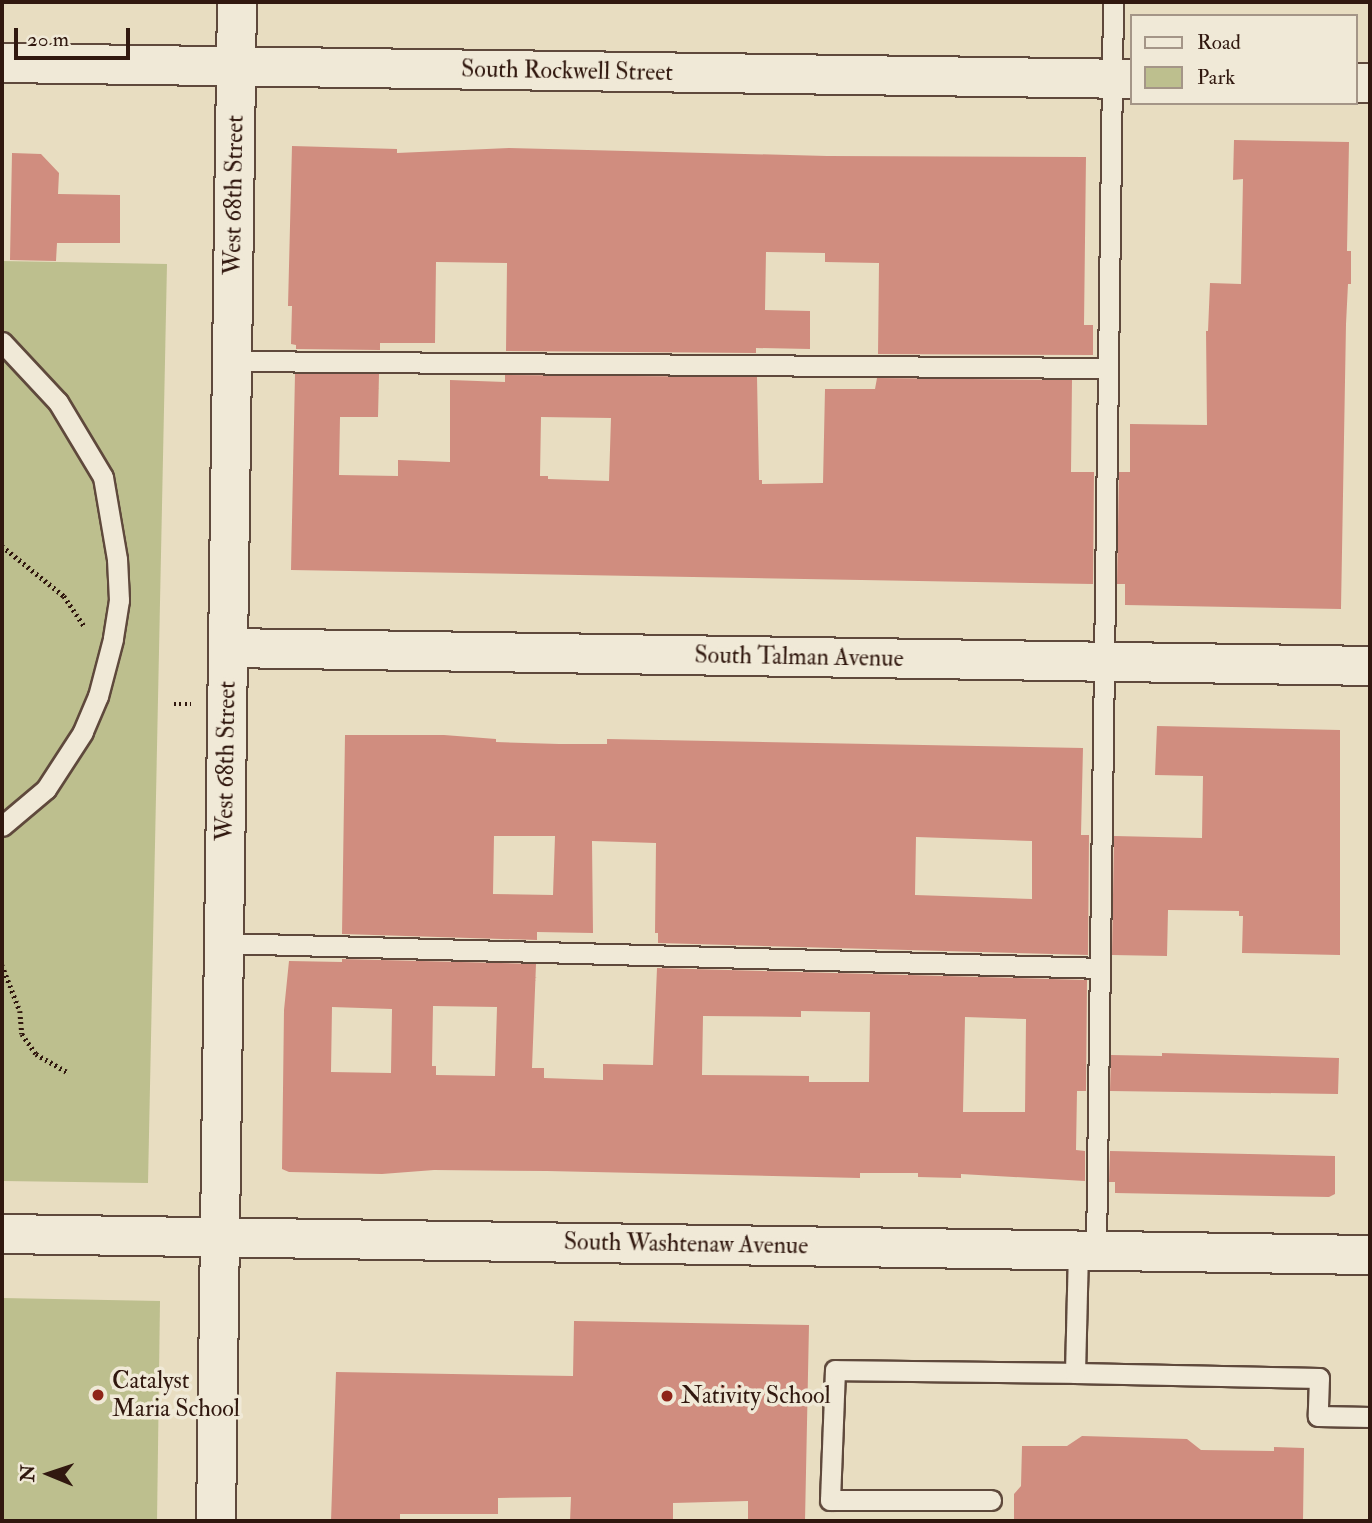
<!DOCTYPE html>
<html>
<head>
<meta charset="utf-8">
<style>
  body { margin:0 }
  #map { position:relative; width:1372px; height:1523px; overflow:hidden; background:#e8ddc1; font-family:"IM FELL Double Pica",serif }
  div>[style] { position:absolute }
  .green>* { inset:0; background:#bdbf8e }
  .building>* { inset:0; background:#d08d7f }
  .path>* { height:4.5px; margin-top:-2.25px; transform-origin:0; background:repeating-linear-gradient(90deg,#31180f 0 2px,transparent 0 5.5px) }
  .roads { filter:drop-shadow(2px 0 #5f493c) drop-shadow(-2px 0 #5f493c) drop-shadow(0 2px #5f493c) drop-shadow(0 -2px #5f493c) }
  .service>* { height:19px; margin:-9.5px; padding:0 9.5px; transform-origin:9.5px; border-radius:9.5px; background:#f0e9d7 }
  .minor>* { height:38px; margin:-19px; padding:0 19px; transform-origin:19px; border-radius:19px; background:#f0e9d7 }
  .dots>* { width:19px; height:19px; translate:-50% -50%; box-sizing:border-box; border:4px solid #f0e9d7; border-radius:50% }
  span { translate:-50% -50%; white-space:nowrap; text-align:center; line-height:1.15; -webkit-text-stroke:7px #f0e9d7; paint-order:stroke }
  .street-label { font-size:24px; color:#31180f }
  .poi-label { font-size:24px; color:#31180f }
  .left { translate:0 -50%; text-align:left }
  .frame { position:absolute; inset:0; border:4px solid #31180f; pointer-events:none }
  .legend { position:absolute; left:1130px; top:14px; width:228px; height:91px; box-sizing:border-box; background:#f0e9d7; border:2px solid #a49587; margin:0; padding:9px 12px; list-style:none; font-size:21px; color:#31180f }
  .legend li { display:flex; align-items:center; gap:14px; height:35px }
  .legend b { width:35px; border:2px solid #a49587 }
  .north { position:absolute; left:14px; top:1439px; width:70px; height:70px; -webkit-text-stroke:5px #f0e9d7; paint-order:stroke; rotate:272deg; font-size:19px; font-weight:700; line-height:28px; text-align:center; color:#31180f }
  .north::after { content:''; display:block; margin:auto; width:24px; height:32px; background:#31180f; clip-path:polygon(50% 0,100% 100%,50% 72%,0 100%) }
  .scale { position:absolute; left:14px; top:28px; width:116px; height:32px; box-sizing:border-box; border:4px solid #31180f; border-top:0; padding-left:9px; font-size:21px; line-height:24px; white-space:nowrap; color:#31180f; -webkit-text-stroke:5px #f0e9d7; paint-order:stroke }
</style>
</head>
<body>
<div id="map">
  <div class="green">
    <div style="clip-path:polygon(2px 261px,167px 264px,148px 1183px,2px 1181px)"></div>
    <div style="clip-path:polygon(2px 1298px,160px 1301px,157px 1521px,2px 1521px)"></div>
  </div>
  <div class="building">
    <div style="clip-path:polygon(1234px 140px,1349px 142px,1347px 251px,1351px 251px,1351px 284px,1348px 284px,1346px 324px,1341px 609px,1125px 605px,1125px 584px,1117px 584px,1119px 472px,1130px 472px,1130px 424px,1207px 425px,1206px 331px,1208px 331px,1210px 283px,1241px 284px,1243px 179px,1233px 180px)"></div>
    <div style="clip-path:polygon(292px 146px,397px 149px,397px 153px,509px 148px,827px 156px,1086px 157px,1084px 325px,1093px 325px,1093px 355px,878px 354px,879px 263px,825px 262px,825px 253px,766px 252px,765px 310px,810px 311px,810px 349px,756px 348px,756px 353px,506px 351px,507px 263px,436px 262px,435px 343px,380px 343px,380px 350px,296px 349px,296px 345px,291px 344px,292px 306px,288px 306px)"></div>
    <div style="clip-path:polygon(12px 153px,41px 154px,59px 173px,58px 194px,120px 195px,120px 243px,57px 243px,56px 261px,10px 260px)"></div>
    <div style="clip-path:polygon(evenodd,295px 374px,379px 374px,378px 417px,340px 417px,339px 475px,398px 476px,398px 460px,450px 462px,450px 380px,505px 382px,505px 375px,757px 377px,759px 480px,762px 480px,762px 484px,823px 483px,825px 389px,875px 389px,877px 378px,1072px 380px,1071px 472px,1094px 472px,1093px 584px,291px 570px,295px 374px,541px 417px,611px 418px,609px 481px,548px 479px,548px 476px,540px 476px,541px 417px)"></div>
    <div style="clip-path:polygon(1157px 726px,1340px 730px,1340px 955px,1242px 953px,1243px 916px,1239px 916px,1239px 911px,1168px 910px,1167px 956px,1112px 955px,1114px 836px,1202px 838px,1203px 776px,1155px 775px)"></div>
    <div style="clip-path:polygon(evenodd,345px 735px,444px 735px,496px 739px,496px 742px,559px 744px,607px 744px,607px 739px,1083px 748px,1081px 835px,1089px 835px,1088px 955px,658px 943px,658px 933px,655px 933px,656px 843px,592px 841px,593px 933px,537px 932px,537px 940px,342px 934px,345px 735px,494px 836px,555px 836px,553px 895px,493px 894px,494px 836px,345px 735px,916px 837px,1032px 841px,1032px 899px,915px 895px,916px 837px)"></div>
    <div style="clip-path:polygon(evenodd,342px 959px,536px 964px,532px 1068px,544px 1068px,544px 1078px,603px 1080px,603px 1064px,653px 1065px,657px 968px,1087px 980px,1086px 1091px,1077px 1091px,1076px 1150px,1085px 1151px,1085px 1181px,961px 1174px,961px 1178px,918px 1177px,918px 1173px,860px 1173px,860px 1178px,547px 1171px,434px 1170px,382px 1174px,289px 1172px,282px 1169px,284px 1010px,289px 961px,342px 962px,342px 959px,433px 1006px,497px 1007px,495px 1076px,436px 1075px,436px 1066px,432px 1066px,433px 1006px,342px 959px,332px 1007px,392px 1009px,391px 1073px,331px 1072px,332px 1007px,342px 959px,801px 1011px,870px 1012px,869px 1082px,809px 1082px,809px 1076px,702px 1075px,703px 1016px,801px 1017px,801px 1011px,342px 959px,965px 1017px,1026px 1019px,1025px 1112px,963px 1112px,965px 1017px)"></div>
    <div style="clip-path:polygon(1162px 1053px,1339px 1058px,1338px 1094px,1110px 1091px,1111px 1055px,1162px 1056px)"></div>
    <div style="clip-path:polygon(1110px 1151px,1335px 1156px,1335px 1194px,1329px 1197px,1115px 1193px,1115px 1182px,1109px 1182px)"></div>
    <div style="clip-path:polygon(574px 1321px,809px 1325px,805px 1521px,748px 1521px,748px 1501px,673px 1503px,673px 1521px,570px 1521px,571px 1497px,498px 1498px,498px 1514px,400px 1514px,400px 1521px,331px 1521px,336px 1372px,573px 1376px)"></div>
    <div style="clip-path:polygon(1082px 1436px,1187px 1439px,1201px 1450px,1274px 1451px,1274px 1447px,1304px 1448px,1303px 1521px,1014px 1521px,1014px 1494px,1021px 1486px,1022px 1446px,1067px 1446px)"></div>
  </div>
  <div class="path">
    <div style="left:2px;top:546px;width:80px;rotate:38.9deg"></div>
    <div style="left:64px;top:596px;width:37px;rotate:56deg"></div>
    <div style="left:174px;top:704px;width:17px"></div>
    <div style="left:2px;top:965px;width:49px;rotate:68.6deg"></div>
    <div style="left:20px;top:1011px;width:23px;rotate:85deg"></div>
    <div style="left:22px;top:1034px;width:24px;rotate:55deg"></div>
    <div style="left:36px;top:1054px;width:36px;rotate:30deg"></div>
  </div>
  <div class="roads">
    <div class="service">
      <div style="left:2px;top:342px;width:82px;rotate:47deg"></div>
      <div style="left:58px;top:402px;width:87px;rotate:59deg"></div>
      <div style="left:103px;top:477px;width:83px;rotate:80.3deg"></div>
      <div style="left:117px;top:559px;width:41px;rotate:87.2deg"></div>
      <div style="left:119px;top:600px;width:39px;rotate:99deg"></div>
      <div style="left:113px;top:639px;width:59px;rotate:104.7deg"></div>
      <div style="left:98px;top:696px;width:39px;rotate:113deg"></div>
      <div style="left:83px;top:732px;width:68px;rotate:123deg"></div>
      <div style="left:46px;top:789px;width:57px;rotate:139.9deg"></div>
      <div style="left:232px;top:361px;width:876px;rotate:0.46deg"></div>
      <div style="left:224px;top:943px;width:876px;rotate:1.63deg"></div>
      <div style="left:1096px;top:1250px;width:1248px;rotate:-89.22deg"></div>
      <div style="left:1075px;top:1373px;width:244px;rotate:1.2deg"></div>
      <div style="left:1319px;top:1378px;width:38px;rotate:92deg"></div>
      <div style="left:1318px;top:1416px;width:52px;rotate:1.1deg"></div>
      <div style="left:991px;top:1500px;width:161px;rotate:180deg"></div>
      <div style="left:830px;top:1500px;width:130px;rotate:-87.8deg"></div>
      <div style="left:835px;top:1370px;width:240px;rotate:0.7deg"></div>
      <div style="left:1075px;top:1373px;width:123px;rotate:-88.6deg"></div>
    </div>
    <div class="minor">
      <div style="left:2px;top:63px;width:1130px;rotate:0.81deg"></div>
      <div style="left:1356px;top:83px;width:14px"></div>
      <div style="left:228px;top:648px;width:1142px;rotate:0.9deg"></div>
      <div style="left:2px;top:1234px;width:1368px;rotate:0.88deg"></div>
      <div style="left:216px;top:1521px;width:1519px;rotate:-89.21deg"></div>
    </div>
  </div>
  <div class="dots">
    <div style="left:98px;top:1395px;background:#8f2418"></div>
    <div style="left:667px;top:1396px;background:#8f2418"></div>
  </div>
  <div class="street-label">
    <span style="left:567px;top:71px;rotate:1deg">South Rockwell Street</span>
    <span style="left:234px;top:195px;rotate:-89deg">West 68th Street</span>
    <span style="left:799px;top:657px;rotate:1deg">South Talman Avenue</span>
    <span style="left:226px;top:761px;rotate:-89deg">West 68th Street</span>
    <span style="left:686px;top:1244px;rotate:1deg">South Washtenaw Avenue</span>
  </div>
  <div class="poi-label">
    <span class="left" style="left:112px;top:1395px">Catalyst<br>Maria School</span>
    <span class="left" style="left:681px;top:1396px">Nativity School</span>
  </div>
  <div class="frame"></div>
  <ul class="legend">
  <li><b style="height:9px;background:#f0e9d7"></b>Road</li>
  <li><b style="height:19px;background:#bdbf8e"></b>Park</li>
  </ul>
  <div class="north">N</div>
  <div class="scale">20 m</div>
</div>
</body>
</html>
